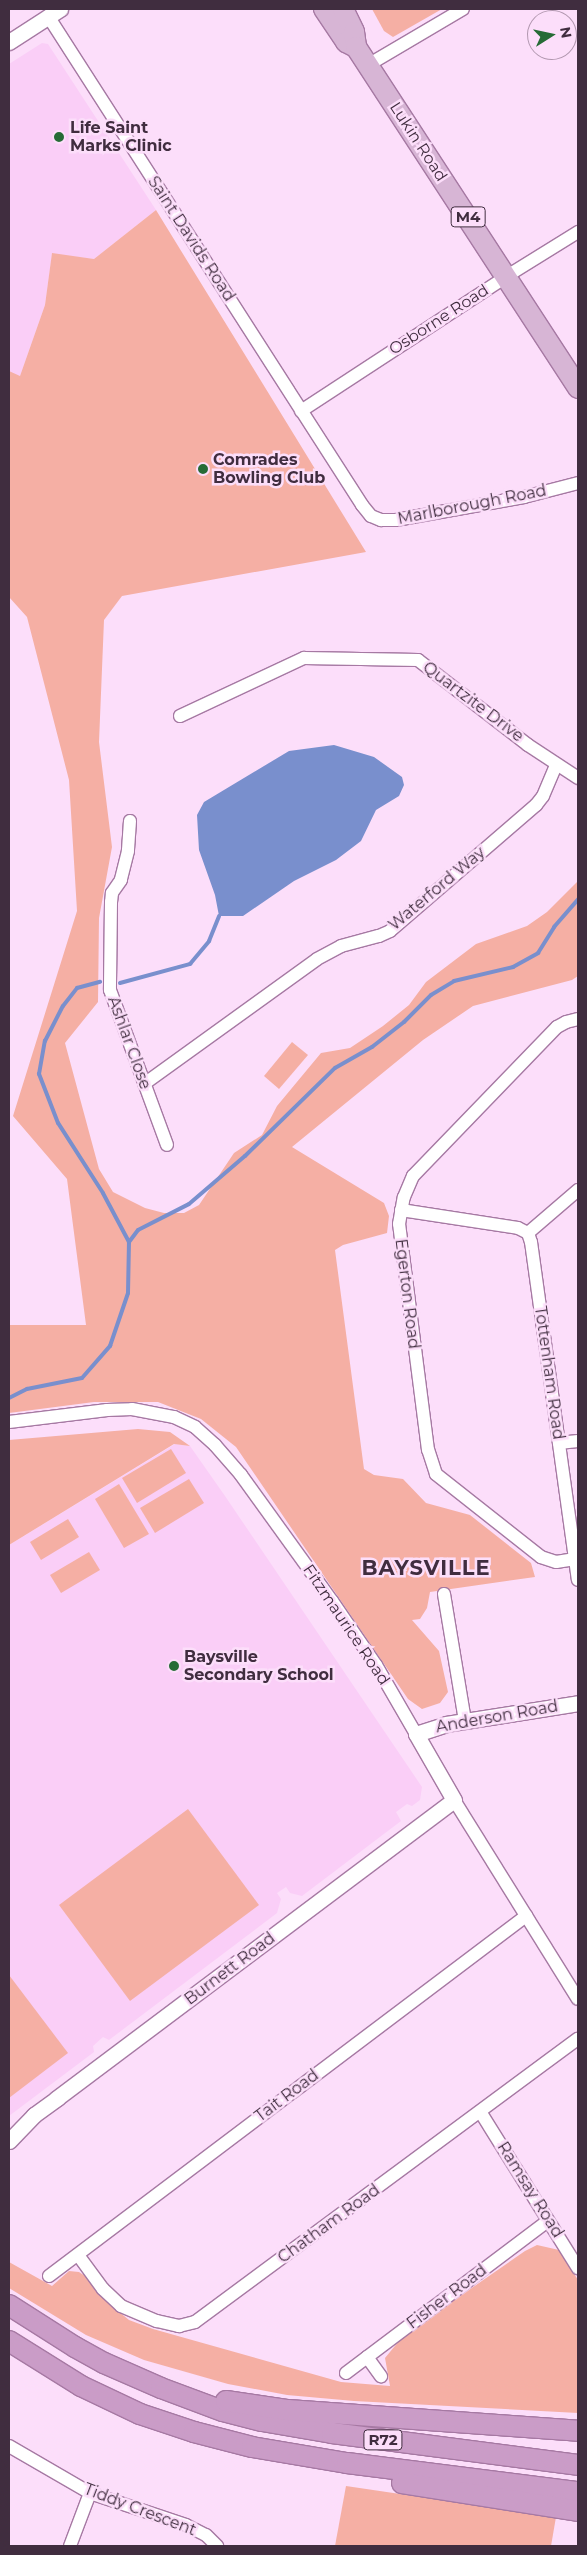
<!DOCTYPE html>
<html>
<head>
<meta charset="utf-8">
<style>
  body { margin:0 }
  #map { position:relative; width:587px; height:2555px; overflow:hidden; background:#fcdefa; font-family:Montserrat,sans-serif }
  div>[style] { position:absolute }
  .built>* { inset:0; background:#facef7 }
  .green>* { inset:0; background:#f5afa4 }
  .water>* { inset:0; background:#798fcd }
  .stream>* { height:4px; margin:-2px; padding:0 2px; transform-origin:2px; border-radius:2px; background:#798fcd }
  .roads { filter:drop-shadow(1px 0 #a679a3) drop-shadow(-1px 0 #a679a3) drop-shadow(0 1px #a679a3) drop-shadow(0 -1px #a679a3) }
  .minor>* { height:12px; margin:-6px; padding:0 6px; transform-origin:6px; border-radius:6px; background:#fff }
  .tertiary>* { height:15px; margin:-7.5px; padding:0 7.5px; transform-origin:7.5px; border-radius:7.5px; background:#fff }
  .primary>* { height:20px; margin:-10px; padding:0 10px; transform-origin:10px; border-radius:10px; background:#d7b5d5 }
  .trunk>* { height:20px; margin:-10px; padding:0 10px; transform-origin:10px; border-radius:10px; background:#ca9cc7 }
  .dots>* { width:14px; height:14px; translate:-50% -50%; box-sizing:border-box; border:2px solid #fcdefa; border-radius:50% }
  span { translate:-50% -50%; white-space:nowrap; text-align:center; line-height:1.15; -webkit-text-stroke:5px #fcdefa; paint-order:stroke }
  .shield-label span { padding:1px 4px; background:#fcdefa; border:1px solid; border-radius:4px; -webkit-text-stroke-width:0 }
  .shield-label { font-size:15px; color:#402d3f; font-weight:700 }
  .poi-label { font-size:16px; color:#402d3f; font-weight:700 }
  .left { translate:0 -50%; text-align:left }
  .street-label { font-size:16px; color:#402d3f }
  .district-label { font-size:21px; color:#402d3f; font-weight:700; letter-spacing:1px }
  .frame { position:absolute; inset:0; border:10px solid #402d3f; pointer-events:none }
  .north { position:absolute; left:527px; top:10px; width:50px; height:50px; box-sizing:border-box; background:#fcdefa; border:1px solid #b197af; border-radius:50%; rotate:80deg; font-size:14px; font-weight:700; line-height:20px; text-align:center; color:#402d3f }
  .north::after { content:''; display:block; margin:auto; width:18px; height:22px; background:#266b36; clip-path:polygon(50% 0,100% 100%,50% 72%,0 100%) }
</style>
</head>
<body>
<div id="map">
  <div class="built">
    <div style="clip-path:polygon(42px 43px,48px 44px,156px 210px,94px 259px,52px 254px,45px 305px,20px 376px,11px 374px,9px 370px,9px 64px)"></div>
    <div style="clip-path:polygon(175px 1444px,190px 1446px,225px 1496px,422px 1787px,420px 1800px,412px 1806px,407px 1804px,396px 1812px,401px 1821px,302px 1896px,290px 1893px,286px 1887px,277px 1893px,281px 1899px,277px 1913px,109px 2040px,103px 2037px,93px 2046px,94px 2052px,9px 2116px,9px 1545px)"></div>
  </div>
  <div class="green">
    <div style="clip-path:polygon(372px 9px,442px 9px,393px 37px,384px 31px)"></div>
    <div style="clip-path:polygon(156px 210px,366px 552px,122px 596px,104px 620px,99px 742px,112px 847px,99px 918px,98px 1002px,65px 1043px,99px 1169px,113px 1192px,145px 1208px,164px 1213px,184px 1213px,199px 1205px,234px 1153px,262px 1135px,277px 1106px,321px 1053px,350px 1048px,383px 1026px,409px 1005px,426px 982px,476px 944px,527px 926px,547px 912px,578px 881px,578px 976px,572px 980px,473px 1006px,423px 1040px,292px 1147px,384px 1203px,389px 1216px,387px 1233px,343px 1245px,335px 1250px,364px 1469px,374px 1475px,403px 1479px,426px 1503px,470px 1515px,531px 1563px,535px 1577px,430px 1592px,427px 1608px,420px 1619px,412px 1620px,439px 1651px,448px 1692px,440px 1703px,422px 1709px,408px 1699px,236px 1447px,201px 1419px,158px 1402px,94px 1402px,9px 1413px,9px 1325px,86px 1325px,67px 1179px,13px 1116px,77px 911px,69px 780px,27px 617px,9px 597px,9px 371px,20px 376px,45px 305px,52px 253px,94px 259px)"></div>
    <div style="clip-path:polygon(292px 1042px,308px 1055px,279px 1089px,264px 1076px)"></div>
    <div style="clip-path:polygon(138px 1429px,170px 1432px,190px 1446px,174px 1444px,9px 1545px,9px 1440px)"></div>
    <div style="clip-path:polygon(171px 1449px,186px 1473px,137px 1503px,122px 1478px)"></div>
    <div style="clip-path:polygon(189px 1479px,204px 1503px,155px 1533px,140px 1508px)"></div>
    <div style="clip-path:polygon(119px 1484px,149px 1534px,124px 1548px,95px 1499px)"></div>
    <div style="clip-path:polygon(68px 1519px,79px 1537px,41px 1560px,30px 1542px)"></div>
    <div style="clip-path:polygon(89px 1552px,100px 1570px,61px 1593px,50px 1575px)"></div>
    <div style="clip-path:polygon(188px 1809px,259px 1905px,130px 2001px,59px 1905px)"></div>
    <div style="clip-path:polygon(9px 1975px,68px 2053px,9px 2098px)"></div>
    <div style="clip-path:polygon(537px 2245px,559px 2250px,578px 2280px,578px 2413px,354px 2401px,287px 2395px,228px 2384px,144px 2360px,86px 2335px,9px 2288px,9px 2262px,52px 2286px,69px 2271px,79px 2272px,88px 2278px,107px 2302px,129px 2320px,153px 2329px,341px 2382px,390px 2386px,385px 2358px,404px 2335px,525px 2251px)"></div>
    <div style="clip-path:polygon(346px 2486px,556px 2517px,551px 2546px,335px 2546px)"></div>
  </div>
  <div class="water">
    <div style="clip-path:polygon(334px 745px,374px 757px,402px 777px,404px 785px,399px 796px,376px 810px,361px 841px,336px 860px,294px 881px,243px 916px,219px 916px,215px 895px,199px 850px,197px 815px,204px 802px,289px 751px)"></div>
  </div>
  <div class="stream">
    <div style="left:120px;top:983px;width:73px;rotate:-15.2deg"></div>
    <div style="left:190px;top:964px;width:30px;rotate:-50deg"></div>
    <div style="left:209px;top:941px;width:27px;rotate:-68deg"></div>
    <div style="left:129px;top:1242px;width:15px;rotate:-53deg"></div>
    <div style="left:138px;top:1230px;width:57px;rotate:-27deg"></div>
    <div style="left:189px;top:1204px;width:74px;rotate:-40.6deg"></div>
    <div style="left:245px;top:1156px;width:126px;rotate:-44.4deg"></div>
    <div style="left:335px;top:1068px;width:43px;rotate:-29.6deg"></div>
    <div style="left:372px;top:1047px;width:41px;rotate:-38deg"></div>
    <div style="left:404px;top:1022px;width:38px;rotate:-45deg"></div>
    <div style="left:431px;top:995px;width:27px;rotate:-31deg"></div>
    <div style="left:454px;top:981px;width:61px;rotate:-13.3deg"></div>
    <div style="left:513px;top:967px;width:29px;rotate:-29deg"></div>
    <div style="left:538px;top:953px;width:31px;rotate:-58deg"></div>
    <div style="left:554px;top:927px;width:37px;rotate:-49deg"></div>
    <div style="left:9px;top:1398px;width:20px;rotate:-27deg"></div>
    <div style="left:27px;top:1389px;width:56px;rotate:-11.3deg"></div>
    <div style="left:82px;top:1378px;width:43px;rotate:-48.8deg"></div>
    <div style="left:110px;top:1346px;width:56px;rotate:-71.2deg"></div>
    <div style="left:128px;top:1293px;width:51px;rotate:-88.9deg"></div>
    <div style="left:129px;top:1242px;width:55px;rotate:-118deg"></div>
    <div style="left:103px;top:1193px;width:83px;rotate:-122.7deg"></div>
    <div style="left:58px;top:1123px;width:53px;rotate:-111.2deg"></div>
    <div style="left:39px;top:1074px;width:34px;rotate:-80deg"></div>
    <div style="left:45px;top:1041px;width:39px;rotate:-63deg"></div>
    <div style="left:63px;top:1006px;width:23px;rotate:-52deg"></div>
    <div style="left:77px;top:988px;width:24px;rotate:-15deg"></div>
  </div>
  <div class="roads">
    <div class="minor">
      <div style="left:48px;top:16px;width:581px;rotate:57.29deg"></div>
      <div style="left:362px;top:505px;width:14px;rotate:51deg"></div>
      <div style="left:371px;top:516px;width:11px;rotate:22deg"></div>
      <div style="left:381px;top:520px;width:15px"></div>
      <div style="left:396px;top:520px;width:130px;rotate:-10.2deg"></div>
      <div style="left:524px;top:497px;width:56px;rotate:-14.5deg"></div>
      <div style="left:368px;top:65px;width:110px;rotate:-30.5deg"></div>
      <div style="left:301px;top:411px;width:246px;rotate:-33.2deg"></div>
      <div style="left:507px;top:276px;width:84px;rotate:-31.8deg"></div>
      <div style="left:180px;top:716px;width:137px;rotate:-25.1deg"></div>
      <div style="left:304px;top:658px;width:114px;rotate:1deg"></div>
      <div style="left:418px;top:660px;width:139px;rotate:37.7deg"></div>
      <div style="left:528px;top:745px;width:60px;rotate:33.4deg"></div>
      <div style="left:130px;top:821px;width:30px;rotate:94deg"></div>
      <div style="left:128px;top:851px;width:30px;rotate:104deg"></div>
      <div style="left:121px;top:880px;width:16px;rotate:125deg"></div>
      <div style="left:112px;top:893px;width:9px;rotate:96deg"></div>
      <div style="left:111px;top:902px;width:88px;rotate:90.7deg"></div>
      <div style="left:110px;top:990px;width:165px;rotate:69.8deg"></div>
      <div style="left:144px;top:1084px;width:213px;rotate:-35.8deg"></div>
      <div style="left:317px;top:959px;width:27px;rotate:-28deg"></div>
      <div style="left:341px;top:946px;width:39px;rotate:-15deg"></div>
      <div style="left:379px;top:936px;width:12px;rotate:-24deg"></div>
      <div style="left:390px;top:931px;width:193px;rotate:-40.8deg"></div>
      <div style="left:536px;top:805px;width:11px;rotate:-52deg"></div>
      <div style="left:543px;top:796px;width:34px;rotate:-67deg"></div>
      <div style="left:578px;top:1190px;width:66px;rotate:139.3deg"></div>
      <div style="left:528px;top:1233px;width:9px;rotate:72deg"></div>
      <div style="left:531px;top:1242px;width:341px;rotate:82.1deg"></div>
      <div style="left:401px;top:1210px;width:118px;rotate:8.7deg"></div>
      <div style="left:518px;top:1228px;width:11px;rotate:27deg"></div>
      <div style="left:9px;top:1422px;width:99px;rotate:-7deg"></div>
      <div style="left:107px;top:1410px;width:25px;rotate:-2deg"></div>
      <div style="left:132px;top:1409px;width:43px;rotate:10.8deg"></div>
      <div style="left:174px;top:1417px;width:23px;rotate:25deg"></div>
      <div style="left:195px;top:1427px;width:27px;rotate:42deg"></div>
      <div style="left:215px;top:1445px;width:40px;rotate:49deg"></div>
      <div style="left:241px;top:1475px;width:155px;rotate:54.2deg"></div>
      <div style="left:332px;top:1601px;width:78px;rotate:55.5deg"></div>
      <div style="left:376px;top:1665px;width:80px;rotate:59.9deg"></div>
      <div style="left:559px;top:1443px;width:19px;rotate:-6deg"></div>
      <div style="left:575px;top:1559px;width:19px;rotate:171deg"></div>
      <div style="left:556px;top:1562px;width:16px;rotate:-162deg"></div>
      <div style="left:541px;top:1557px;width:134px;rotate:-141.7deg"></div>
      <div style="left:436px;top:1474px;width:25px;rotate:-108deg"></div>
      <div style="left:428px;top:1450px;width:228px;rotate:-97.3deg"></div>
      <div style="left:399px;top:1224px;width:27px;rotate:-80deg"></div>
      <div style="left:404px;top:1197px;width:23px;rotate:-67deg"></div>
      <div style="left:413px;top:1176px;width:207px;rotate:-46deg"></div>
      <div style="left:557px;top:1027px;width:10px;rotate:-29deg"></div>
      <div style="left:566px;top:1022px;width:12px;rotate:-14deg"></div>
      <div style="left:444px;top:1594px;width:129px;rotate:80.6deg"></div>
      <div style="left:454px;top:1800px;width:234px;rotate:58.1deg"></div>
      <div style="left:481px;top:2113px;width:183px;rotate:58deg"></div>
      <div style="left:78px;top:2255px;width:42px;rotate:53.7deg"></div>
      <div style="left:103px;top:2289px;width:25px;rotate:43deg"></div>
      <div style="left:121px;top:2306px;width:39px;rotate:23deg"></div>
      <div style="left:157px;top:2321px;width:23px;rotate:13deg"></div>
      <div style="left:179px;top:2326px;width:16px;rotate:-14deg"></div>
      <div style="left:195px;top:2322px;width:476px;rotate:-36.5deg"></div>
      <div style="left:49px;top:2276px;width:598px;rotate:-37.04deg"></div>
      <div style="left:367px;top:2357px;width:24px;rotate:54deg"></div>
      <div style="left:346px;top:2373px;width:253px;rotate:-37deg"></div>
      <div style="left:9px;top:2446px;width:94px;rotate:30.1deg"></div>
      <div style="left:90px;top:2493px;width:101px;rotate:18.4deg"></div>
      <div style="left:186px;top:2525px;width:22px;rotate:27deg"></div>
      <div style="left:206px;top:2535px;width:16px;rotate:45deg"></div>
      <div style="left:70px;top:2546px;width:57px;rotate:-69.3deg"></div>
    </div>
    <div class="tertiary">
      <div style="left:9px;top:42px;width:61px;rotate:-32.9deg"></div>
      <div style="left:9px;top:2141px;width:36px;rotate:-46deg"></div>
      <div style="left:34px;top:2115px;width:29px;rotate:-36deg"></div>
      <div style="left:57px;top:2098px;width:496px;rotate:-36.9deg"></div>
      <div style="left:454px;top:1800px;width:76px;rotate:-119.9deg"></div>
      <div style="left:416px;top:1734px;width:32px;rotate:-18deg"></div>
      <div style="left:446px;top:1724px;width:134px;rotate:-9deg"></div>
    </div>
    <div class="primary">
      <div style="left:324px;top:9px;width:40px;rotate:56deg"></div>
      <div style="left:346px;top:42px;width:11px;rotate:27deg"></div>
      <div style="left:343px;top:9px;width:25px;rotate:64deg"></div>
      <div style="left:354px;top:32px;width:15px;rotate:82deg"></div>
      <div style="left:356px;top:47px;width:407px;rotate:56.9deg"></div>
    </div>
    <div class="trunk">
      <div style="left:9px;top:2305px;width:78px;rotate:32.5deg"></div>
      <div style="left:75px;top:2347px;width:33px;rotate:29deg"></div>
      <div style="left:104px;top:2363px;width:62px;rotate:23.7deg"></div>
      <div style="left:161px;top:2388px;width:66px;rotate:20.4deg"></div>
      <div style="left:223px;top:2411px;width:40px;rotate:14.4deg"></div>
      <div style="left:262px;top:2421px;width:71px;rotate:9.7deg"></div>
      <div style="left:332px;top:2433px;width:248px;rotate:7.4deg"></div>
      <div style="left:9px;top:2341px;width:85px;rotate:32deg"></div>
      <div style="left:81px;top:2386px;width:65px;rotate:25.4deg"></div>
      <div style="left:140px;top:2414px;width:57px;rotate:18.4deg"></div>
      <div style="left:194px;top:2432px;width:60px;rotate:14.5deg"></div>
      <div style="left:252px;top:2447px;width:96px;rotate:9.6deg"></div>
      <div style="left:347px;top:2463px;width:233px;rotate:7.2deg"></div>
      <div style="left:226px;top:2401px;width:63px;rotate:8.3deg"></div>
      <div style="left:288px;top:2410px;width:291px;rotate:4.1deg"></div>
      <div style="left:402px;top:2483px;width:178px;rotate:9deg"></div>
    </div>
  </div>
  <div class="dots">
    <div style="left:59px;top:137px;background:#266b36"></div>
    <div style="left:203px;top:469px;background:#266b36"></div>
    <div style="left:174px;top:1666px;background:#266b36"></div>
  </div>
  <div class="shield-label">
    <span style="left:468px;top:217px">M4</span>
    <span style="left:383px;top:2440px">R72</span>
  </div>
  <div class="poi-label">
    <span class="left" style="left:70px;top:137px">Life Saint<br>Marks Clinic</span>
    <span class="left" style="left:213px;top:469px">Comrades<br>Bowling Club</span>
    <span class="left" style="left:184px;top:1666px">Baysville<br>Secondary School</span>
  </div>
  <div class="street-label">
    <span style="left:418px;top:142px;rotate:57deg">Lukin Road</span>
    <span style="left:191px;top:239px;rotate:57deg">Saint Davids Road</span>
    <span style="left:439px;top:320px;rotate:-33deg">Osborne Road</span>
    <span style="left:472px;top:505px;rotate:-11deg">Marlborough Road</span>
    <span style="left:473px;top:702px;rotate:37deg">Quartzite Drive</span>
    <span style="left:437px;top:889px;rotate:-40deg">Waterford Way</span>
    <span style="left:129px;top:1043px;rotate:70deg">Ashlar Close</span>
    <span style="left:407px;top:1294px;rotate:83deg">Egerton Road</span>
    <span style="left:549px;top:1373px;rotate:82deg">Tottenham Road</span>
    <span style="left:346px;top:1625px;rotate:56deg">Fitzmaurice Road</span>
    <span style="left:497px;top:1717px;rotate:-10deg">Anderson Road</span>
    <span style="left:230px;top:1969px;rotate:-37deg">Burnett Road</span>
    <span style="left:287px;top:2096px;rotate:-37deg">Tait Road</span>
    <span style="left:530px;top:2190px;rotate:58deg">Ramsay Road</span>
    <span style="left:329px;top:2224px;rotate:-36deg">Chatham Road</span>
    <span style="left:447px;top:2297px;rotate:-37deg">Fisher Road</span>
    <span style="left:140px;top:2510px;rotate:21deg">Tiddy Crescent</span>
  </div>
  <div class="district-label">
    <span style="left:426px;top:1568px">BAYSVILLE</span>
  </div>
  <div class="frame"></div>
  <div class="north">N</div>
</div>
</body>
</html>
